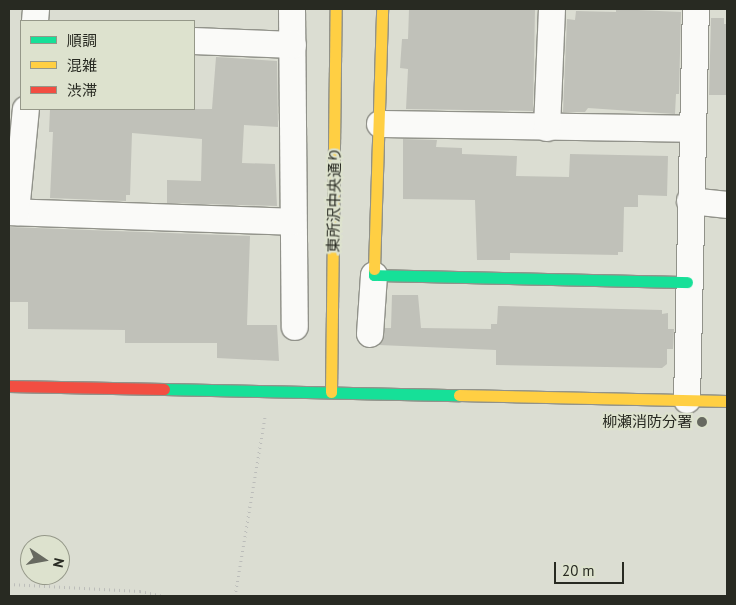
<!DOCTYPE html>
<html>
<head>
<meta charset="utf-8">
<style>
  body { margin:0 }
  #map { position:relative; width:736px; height:605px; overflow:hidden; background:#dbddd2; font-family:"PT Sans","Noto Sans JP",sans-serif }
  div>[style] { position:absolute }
  .building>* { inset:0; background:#c0c1b9 }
  .path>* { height:3px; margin-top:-1.5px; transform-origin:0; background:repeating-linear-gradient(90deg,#bcbdba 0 1px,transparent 0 5px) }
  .roads { filter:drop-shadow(1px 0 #91928a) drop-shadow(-1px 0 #91928a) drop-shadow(0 1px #91928a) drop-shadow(0 -1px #91928a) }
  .street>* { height:26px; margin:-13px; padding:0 13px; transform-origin:13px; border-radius:13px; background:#fafaf8 }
  .fast>* { height:11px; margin:-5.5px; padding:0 5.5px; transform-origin:5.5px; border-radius:5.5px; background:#16e098 }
  .slow>* { height:11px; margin:-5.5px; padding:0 5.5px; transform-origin:5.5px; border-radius:5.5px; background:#ffcf43 }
  .jam>* { height:11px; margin:-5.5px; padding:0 5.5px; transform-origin:5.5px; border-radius:5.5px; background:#f24e42 }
  .dots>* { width:14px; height:14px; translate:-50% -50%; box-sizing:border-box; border:2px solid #dde2ce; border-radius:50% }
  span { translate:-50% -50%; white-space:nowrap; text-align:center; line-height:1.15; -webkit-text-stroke:4.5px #dde2ce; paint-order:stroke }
  .street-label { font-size:15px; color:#282a22 }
  .poi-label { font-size:15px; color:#282a22 }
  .right { translate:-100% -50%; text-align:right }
  .frame { position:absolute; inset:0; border:10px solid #282a22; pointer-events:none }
  .legend { position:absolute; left:20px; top:20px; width:175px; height:90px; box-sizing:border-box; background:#dde2ce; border:1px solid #959889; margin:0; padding:6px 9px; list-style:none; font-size:15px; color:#282a22 }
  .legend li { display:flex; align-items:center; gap:10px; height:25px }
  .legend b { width:25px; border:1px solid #959889 }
  .north { position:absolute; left:20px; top:535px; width:50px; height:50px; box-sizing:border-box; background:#dde2ce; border:1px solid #959889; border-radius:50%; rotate:102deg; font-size:14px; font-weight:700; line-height:20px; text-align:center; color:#282a22 }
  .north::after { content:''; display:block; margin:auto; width:18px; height:22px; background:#676960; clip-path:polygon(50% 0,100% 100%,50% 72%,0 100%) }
  .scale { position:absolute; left:554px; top:562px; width:70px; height:22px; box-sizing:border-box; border:2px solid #282a22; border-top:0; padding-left:6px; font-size:15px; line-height:18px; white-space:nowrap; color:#282a22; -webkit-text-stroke:4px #dde2ce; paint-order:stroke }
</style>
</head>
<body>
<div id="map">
  <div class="building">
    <div style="clip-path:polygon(409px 9px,535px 9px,533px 111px,406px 109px,408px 69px,400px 68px,402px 39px,408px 39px)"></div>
    <div style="clip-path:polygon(616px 9px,681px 12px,679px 94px,676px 94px,675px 114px,588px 108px,585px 112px,563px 112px,567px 19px,575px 20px,576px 11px,616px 12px)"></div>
    <div style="clip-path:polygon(711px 18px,724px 18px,724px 24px,727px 24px,727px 95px,709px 95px)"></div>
    <div style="clip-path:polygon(216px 57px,277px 61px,278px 127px,244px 125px,242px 163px,275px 164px,277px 206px,167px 203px,167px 180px,201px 181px,202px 139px,132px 133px,130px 195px,126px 195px,126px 201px,50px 198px,53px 132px,49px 132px,50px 109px,212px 109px)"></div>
    <div style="clip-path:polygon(403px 139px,437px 140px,436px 147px,462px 148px,462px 154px,517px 156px,516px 176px,569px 177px,570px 154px,668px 156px,667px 196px,638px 195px,638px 207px,624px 207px,623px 252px,618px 252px,618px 255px,510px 253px,510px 260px,477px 260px,475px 200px,403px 199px)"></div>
    <div style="clip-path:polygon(9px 227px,250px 236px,247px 325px,277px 325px,279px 361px,217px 358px,217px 343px,125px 343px,125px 330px,28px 329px,28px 302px,9px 302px)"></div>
    <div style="clip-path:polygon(392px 295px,418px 295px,421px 328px,491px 329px,491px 324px,497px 324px,498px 306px,662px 310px,662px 314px,668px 313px,668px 329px,674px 329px,673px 349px,667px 349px,667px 364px,662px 368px,496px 365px,496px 350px,379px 345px,385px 328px,391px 328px)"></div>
  </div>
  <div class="path">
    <div style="left:9px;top:584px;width:131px;rotate:3.1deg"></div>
    <div style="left:140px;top:591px;width:25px;rotate:12deg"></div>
    <div style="left:235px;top:596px;width:181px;rotate:-80.5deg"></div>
  </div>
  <div class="roads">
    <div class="street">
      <div style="left:292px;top:9px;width:318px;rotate:89.5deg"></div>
      <div style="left:35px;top:21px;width:12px;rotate:-85deg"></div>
      <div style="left:194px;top:41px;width:99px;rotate:2.3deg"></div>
      <div style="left:380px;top:124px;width:312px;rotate:0.9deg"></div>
      <div style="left:547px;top:128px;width:119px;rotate:-87.6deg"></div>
      <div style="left:690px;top:201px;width:37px;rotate:6deg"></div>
      <div style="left:9px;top:212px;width:284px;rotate:2deg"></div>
      <div style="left:16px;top:212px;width:103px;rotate:-84.5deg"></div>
      <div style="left:370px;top:334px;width:59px;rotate:-86.1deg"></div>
      <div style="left:687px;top:400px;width:391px;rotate:-88.7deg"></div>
    </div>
    <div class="fast">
      <div style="left:374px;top:269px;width:6px;rotate:90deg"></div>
      <div style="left:374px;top:275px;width:313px;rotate:1.3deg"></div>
      <div style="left:164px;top:389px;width:295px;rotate:1.2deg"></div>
    </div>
    <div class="slow">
      <div style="left:374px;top:269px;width:260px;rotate:-88.2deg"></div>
      <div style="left:331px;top:392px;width:383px;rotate:-89.3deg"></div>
      <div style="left:459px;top:395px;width:268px;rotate:1.3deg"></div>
    </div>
    <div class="jam">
      <div style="left:9px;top:386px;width:155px;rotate:1.1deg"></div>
    </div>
  </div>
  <div class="dots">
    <div style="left:702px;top:422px;background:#676960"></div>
  </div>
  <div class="street-label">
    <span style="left:334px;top:200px;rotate:-89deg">東所沢中央通り</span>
  </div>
  <div class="poi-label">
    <span class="right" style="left:692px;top:422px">柳瀬消防分署</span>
  </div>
  <div class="frame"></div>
  <ul class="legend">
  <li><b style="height:6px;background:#16e098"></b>順調</li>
  <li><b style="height:6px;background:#ffcf43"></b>混雑</li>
  <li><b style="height:6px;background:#f24e42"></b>渋滞</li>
  </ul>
  <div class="north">N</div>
  <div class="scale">20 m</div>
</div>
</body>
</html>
